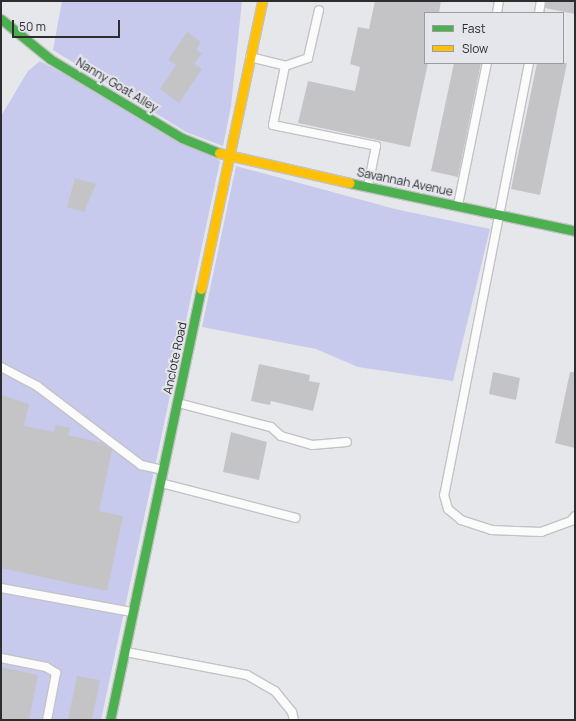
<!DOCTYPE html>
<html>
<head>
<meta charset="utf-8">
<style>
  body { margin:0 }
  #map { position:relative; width:576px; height:721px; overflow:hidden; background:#e6e7ea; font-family:Manrope,sans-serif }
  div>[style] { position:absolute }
  .green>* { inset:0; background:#c7c9ed }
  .building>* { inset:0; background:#c4c4c7 }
  .roads { filter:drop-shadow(1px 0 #c3c3c6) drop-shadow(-1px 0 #c3c3c6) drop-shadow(0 1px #c3c3c6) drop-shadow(0 -1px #c3c3c6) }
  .lane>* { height:8px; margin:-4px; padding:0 4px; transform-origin:4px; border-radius:4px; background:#fbfbfc }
  .fast>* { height:9px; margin:-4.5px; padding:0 4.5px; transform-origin:4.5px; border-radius:4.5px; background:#4caf50 }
  .slow>* { height:9px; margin:-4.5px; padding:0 4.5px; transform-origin:4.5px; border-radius:4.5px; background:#ffc107 }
  span { translate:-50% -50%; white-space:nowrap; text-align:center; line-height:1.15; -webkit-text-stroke:4px #e5e6eb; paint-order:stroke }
  .street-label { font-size:12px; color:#2d2d2f }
  .frame { position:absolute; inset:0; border:2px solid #2d2d2f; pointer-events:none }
  .legend { position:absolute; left:424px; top:12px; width:140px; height:52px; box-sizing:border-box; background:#e5e6eb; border:1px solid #9b9ca0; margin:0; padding:5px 7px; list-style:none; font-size:12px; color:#2d2d2f }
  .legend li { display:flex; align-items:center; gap:8px; height:20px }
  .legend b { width:20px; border:1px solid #9b9ca0 }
  .scale { position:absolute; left:12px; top:20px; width:108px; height:18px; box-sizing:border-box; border:2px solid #2d2d2f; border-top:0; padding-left:5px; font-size:12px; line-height:14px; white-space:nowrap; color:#2d2d2f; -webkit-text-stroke:3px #e5e6eb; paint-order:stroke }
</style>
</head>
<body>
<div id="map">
  <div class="green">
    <div style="clip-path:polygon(62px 1px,242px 1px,231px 106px,223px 146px,186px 132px,53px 50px)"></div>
    <div style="clip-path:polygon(40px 61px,220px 161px,101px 720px,1px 720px,1px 116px,28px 71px)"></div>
    <div style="clip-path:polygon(236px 166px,395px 209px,490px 229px,453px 381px,358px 367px,316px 349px,202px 327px)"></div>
  </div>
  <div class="building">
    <div style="clip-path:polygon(375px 1px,441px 1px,439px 13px,425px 13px,425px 63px,428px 63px,410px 147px,298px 123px,308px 81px,355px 91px,360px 67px,350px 64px,358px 27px,369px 29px)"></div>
    <div style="clip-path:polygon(546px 1px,575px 1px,575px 14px,545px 8px)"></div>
    <div style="clip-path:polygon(187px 32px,201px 42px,196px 50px,202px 53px,194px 64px,202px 69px,179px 103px,160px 89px,176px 65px,168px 60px)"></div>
    <div style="clip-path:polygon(454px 63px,481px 63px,458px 177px,431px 171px)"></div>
    <div style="clip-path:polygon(537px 63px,567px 63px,540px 195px,511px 189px)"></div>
    <div style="clip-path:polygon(75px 178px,96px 184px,84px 212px,67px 207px)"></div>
    <div style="clip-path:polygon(259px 364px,310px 375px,309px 381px,320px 383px,313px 411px,271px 401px,270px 405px,251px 401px)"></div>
    <div style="clip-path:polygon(493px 372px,520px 378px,516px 400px,489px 394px)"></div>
    <div style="clip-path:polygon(570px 372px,575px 372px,575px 448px,555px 443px)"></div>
    <div style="clip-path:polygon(1px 395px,29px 404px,24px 426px,54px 432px,55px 425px,70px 428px,68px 435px,103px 443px,112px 450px,99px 511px,123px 516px,107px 591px,1px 568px)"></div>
    <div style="clip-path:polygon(231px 432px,267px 442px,259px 480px,223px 472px)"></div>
    <div style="clip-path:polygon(1px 667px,38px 675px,29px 720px,1px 720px)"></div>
    <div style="clip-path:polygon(77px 676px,100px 680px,92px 720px,68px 720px)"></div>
  </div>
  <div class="roads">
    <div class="lane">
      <div style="left:497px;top:13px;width:12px;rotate:-81deg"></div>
      <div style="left:539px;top:13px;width:12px;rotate:-81deg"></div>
      <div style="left:250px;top:57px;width:36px;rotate:14deg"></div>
      <div style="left:285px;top:66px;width:60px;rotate:101.5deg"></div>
      <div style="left:273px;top:125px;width:105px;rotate:11.5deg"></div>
      <div style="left:376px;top:146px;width:41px;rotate:101.3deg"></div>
      <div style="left:529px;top:63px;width:440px;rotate:101.1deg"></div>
      <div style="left:444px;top:495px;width:15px;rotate:74deg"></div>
      <div style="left:448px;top:509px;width:17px;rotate:40deg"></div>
      <div style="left:461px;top:520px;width:32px;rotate:18deg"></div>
      <div style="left:491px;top:530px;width:50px;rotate:2.3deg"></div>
      <div style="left:541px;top:532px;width:32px;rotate:-20deg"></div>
      <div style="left:571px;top:521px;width:6px;rotate:-51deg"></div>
      <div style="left:285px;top:66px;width:24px;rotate:-19deg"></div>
      <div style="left:308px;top:58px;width:49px;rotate:-77.1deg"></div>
      <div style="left:458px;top:205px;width:145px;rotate:-78.5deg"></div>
      <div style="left:1px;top:367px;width:41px;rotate:27.8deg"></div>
      <div style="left:37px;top:386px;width:131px;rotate:37.2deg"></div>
      <div style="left:141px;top:465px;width:22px;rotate:13deg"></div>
      <div style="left:178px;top:403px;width:96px;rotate:14.5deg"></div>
      <div style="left:271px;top:427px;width:13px;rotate:42deg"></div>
      <div style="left:281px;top:436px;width:32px;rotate:16deg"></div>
      <div style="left:312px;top:445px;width:35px;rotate:-5deg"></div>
      <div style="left:161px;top:483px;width:139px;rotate:14.5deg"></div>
      <div style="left:1px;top:588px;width:133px;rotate:10.4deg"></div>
      <div style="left:126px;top:652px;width:123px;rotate:10.8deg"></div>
      <div style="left:247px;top:675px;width:32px;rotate:30deg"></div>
      <div style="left:275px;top:691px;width:27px;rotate:51deg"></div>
      <div style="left:292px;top:712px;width:8px;rotate:76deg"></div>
      <div style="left:1px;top:658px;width:46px;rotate:11.3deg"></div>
      <div style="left:46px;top:667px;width:12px;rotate:31deg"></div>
      <div style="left:56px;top:673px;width:48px;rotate:100.8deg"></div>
    </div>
    <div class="fast">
      <div style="left:1px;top:19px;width:63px;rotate:39.2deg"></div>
      <div style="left:50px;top:59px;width:154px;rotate:30.9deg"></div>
      <div style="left:182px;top:138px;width:40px;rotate:22deg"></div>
      <div style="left:350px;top:183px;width:230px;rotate:12deg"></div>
      <div style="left:110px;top:720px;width:441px;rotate:-78.1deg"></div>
    </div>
    <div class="slow">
      <div style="left:219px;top:153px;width:134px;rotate:12.9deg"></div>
      <div style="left:201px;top:289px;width:294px;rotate:-78deg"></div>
    </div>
  </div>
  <div class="street-label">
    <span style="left:117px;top:85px;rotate:31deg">Nanny Goat Alley</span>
    <span style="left:405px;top:182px;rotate:12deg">Savannah Avenue</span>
    <span style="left:175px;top:358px;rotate:-78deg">Anclote Road</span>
  </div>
  <div class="frame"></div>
  <ul class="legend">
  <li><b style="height:5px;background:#4caf50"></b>Fast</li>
  <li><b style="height:5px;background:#ffc107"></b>Slow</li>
  </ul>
  <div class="scale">50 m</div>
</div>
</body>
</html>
